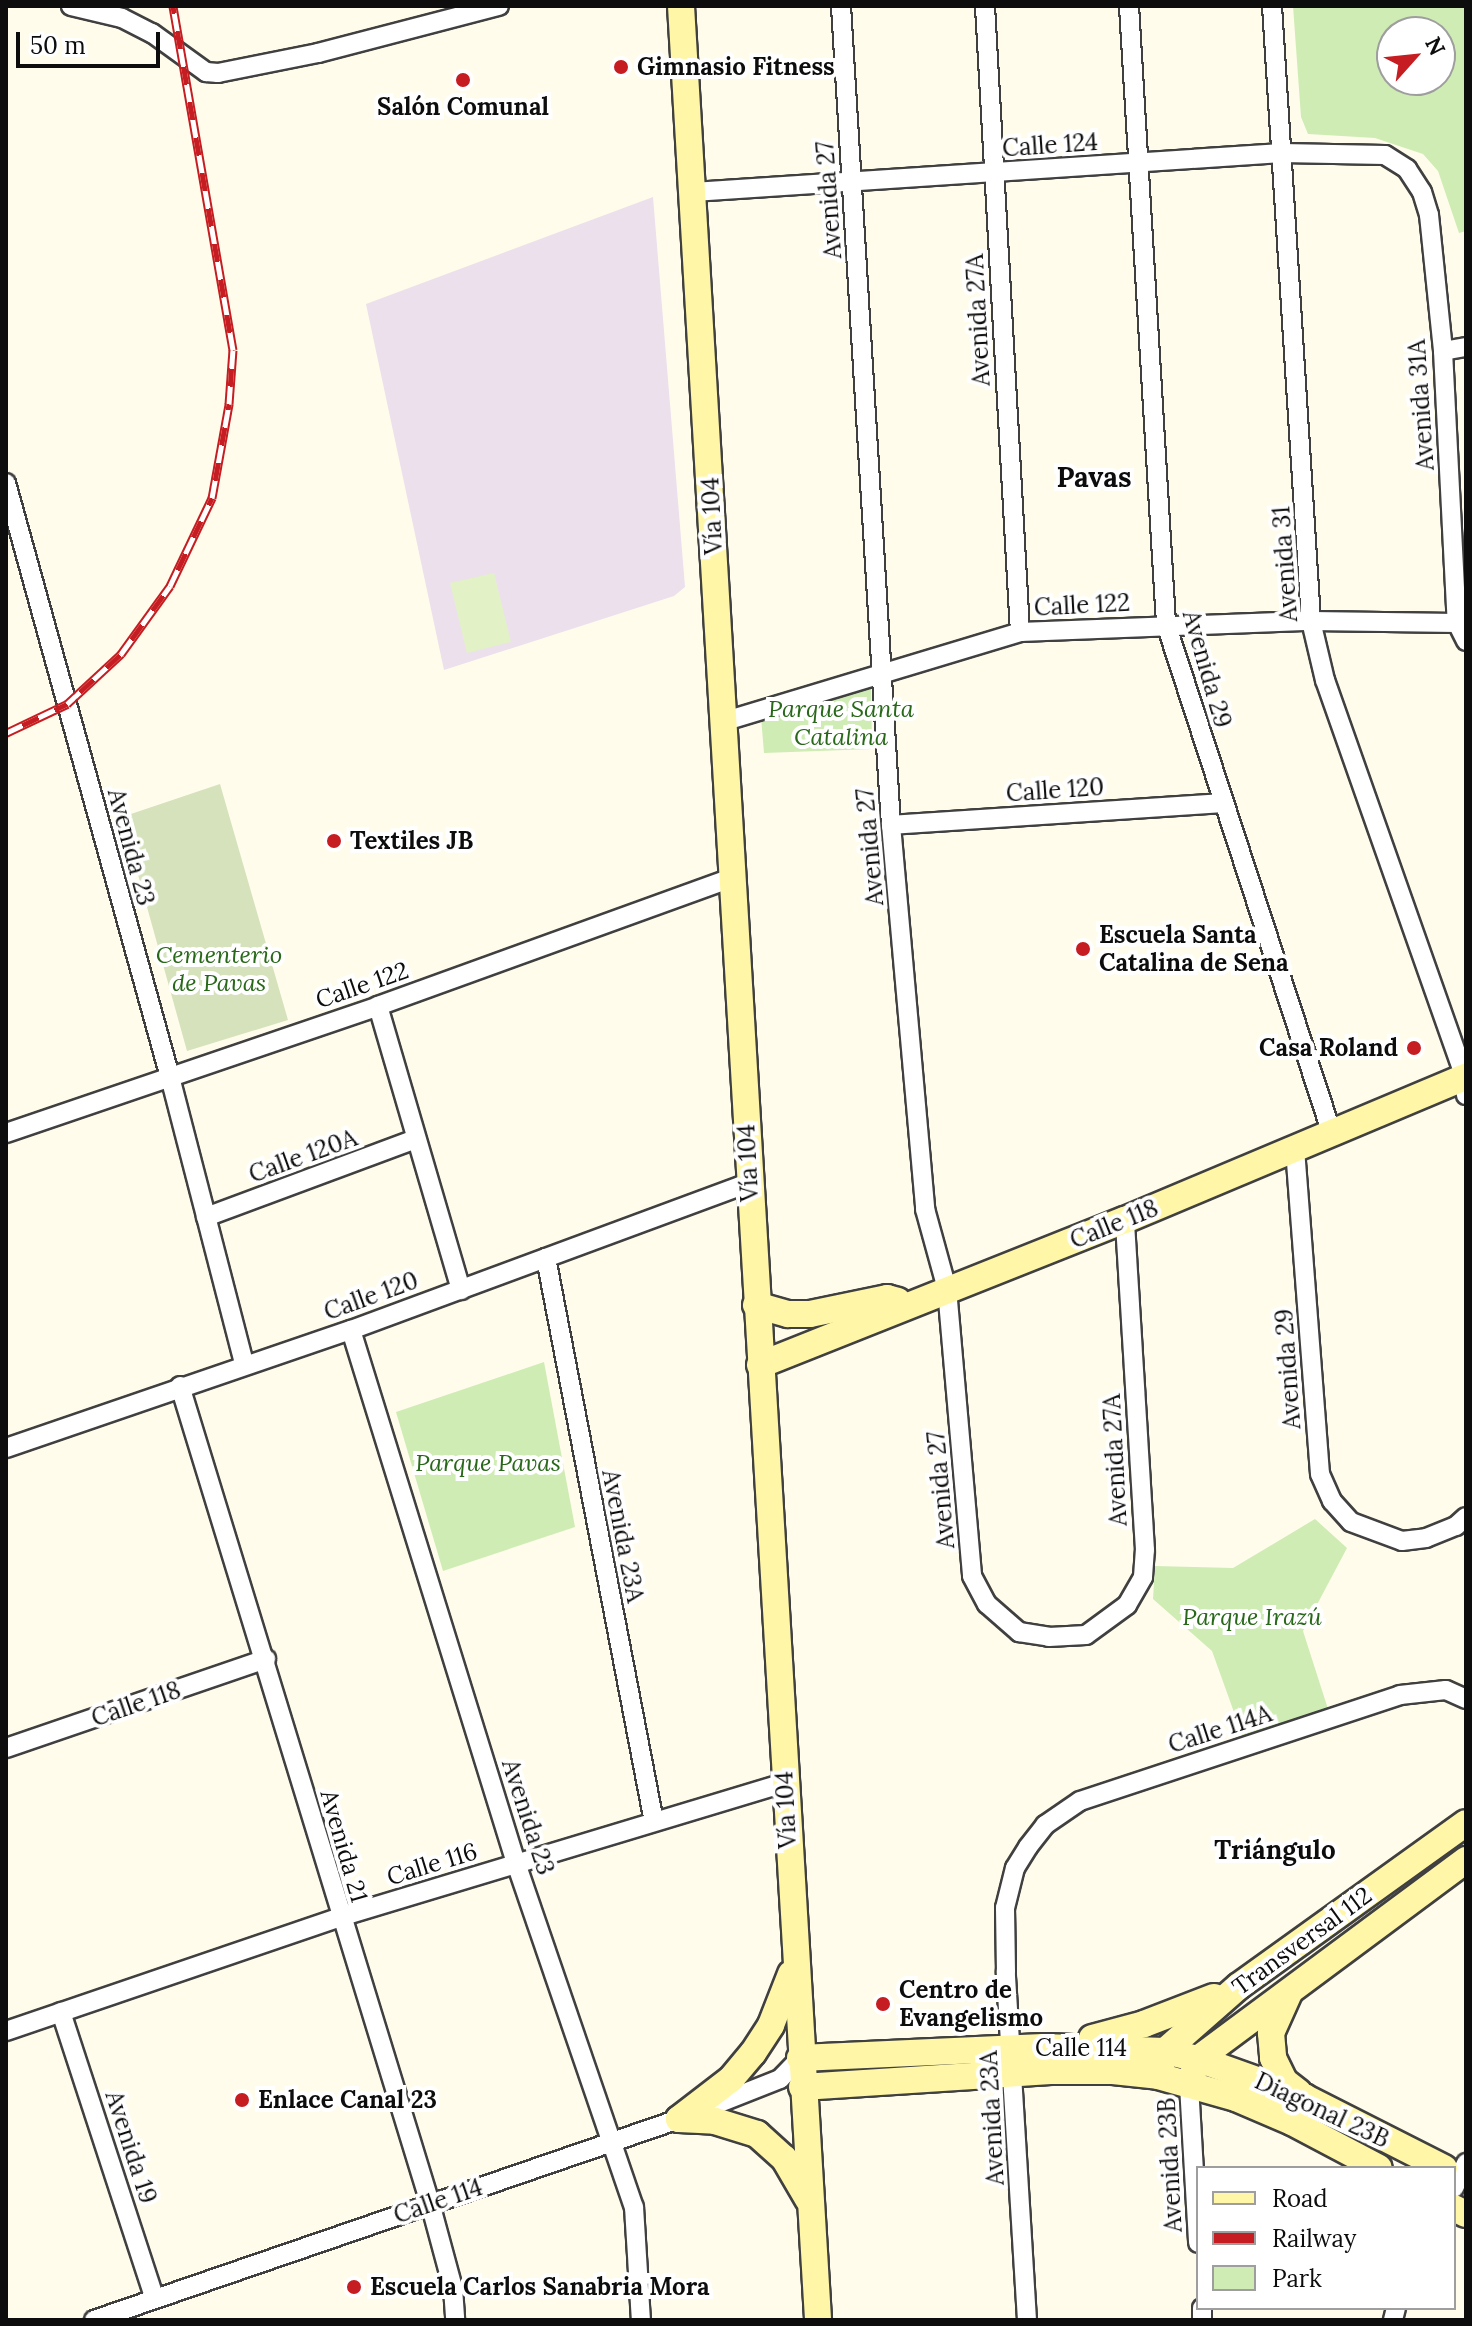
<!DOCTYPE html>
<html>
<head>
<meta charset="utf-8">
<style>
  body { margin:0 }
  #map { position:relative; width:1472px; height:2326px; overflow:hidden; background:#fffcec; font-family:Lora,serif }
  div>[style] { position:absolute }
  .industrial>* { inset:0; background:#ebe0ec }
  .green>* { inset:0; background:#cfecb4 }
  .cemetery>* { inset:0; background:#d5e2bc }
  .pitch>* { inset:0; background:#e2f2c6 }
  .roads { filter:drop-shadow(2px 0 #404040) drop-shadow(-2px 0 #404040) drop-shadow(0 2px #404040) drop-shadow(0 -2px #404040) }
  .street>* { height:18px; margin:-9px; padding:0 9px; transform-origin:9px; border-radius:9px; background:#fff }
  .secondary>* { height:26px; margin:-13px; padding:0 13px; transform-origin:13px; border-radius:13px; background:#fff7a7 }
  .rail>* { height:9px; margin-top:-4.5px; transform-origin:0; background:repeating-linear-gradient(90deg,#fff 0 18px,#c51d21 0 36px); box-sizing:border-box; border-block:2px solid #c51d21 }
  .dots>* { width:22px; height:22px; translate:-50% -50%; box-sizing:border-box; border:4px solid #fff; border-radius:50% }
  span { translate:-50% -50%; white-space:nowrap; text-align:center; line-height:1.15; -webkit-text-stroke:8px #fff; paint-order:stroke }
  .poi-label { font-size:24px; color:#0d0d0d; font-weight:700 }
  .left { translate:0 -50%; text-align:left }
  .right { translate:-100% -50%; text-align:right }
  .street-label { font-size:24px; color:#0d0d0d }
  .park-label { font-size:24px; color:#286819; font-style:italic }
  .neighbourhood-label { font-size:26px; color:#0d0d0d; font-weight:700 }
  .quarter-label { font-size:28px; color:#0d0d0d; font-weight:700 }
  .frame { position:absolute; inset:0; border:8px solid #0d0d0d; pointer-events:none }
  .legend { position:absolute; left:1196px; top:2166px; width:260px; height:144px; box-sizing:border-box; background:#fff; border:2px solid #9e9e9e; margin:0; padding:10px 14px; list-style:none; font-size:24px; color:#0d0d0d }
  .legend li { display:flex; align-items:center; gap:16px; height:40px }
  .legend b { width:40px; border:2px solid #9e9e9e }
  .north { position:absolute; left:1376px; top:16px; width:80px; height:80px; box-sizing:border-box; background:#fff; border:2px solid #9e9e9e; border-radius:50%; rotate:63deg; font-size:22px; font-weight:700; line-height:32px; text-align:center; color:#0d0d0d }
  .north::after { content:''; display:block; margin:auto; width:28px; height:36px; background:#c51d21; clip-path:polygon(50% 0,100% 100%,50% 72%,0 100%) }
  .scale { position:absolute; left:16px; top:32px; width:144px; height:36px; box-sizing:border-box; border:4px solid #0d0d0d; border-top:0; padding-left:10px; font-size:24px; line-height:28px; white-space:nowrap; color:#0d0d0d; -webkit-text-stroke:6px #fff; paint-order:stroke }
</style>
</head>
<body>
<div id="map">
  <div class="industrial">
    <div style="clip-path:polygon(653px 197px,685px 587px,674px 596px,444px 670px,366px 304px)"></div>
  </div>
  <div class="green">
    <div style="clip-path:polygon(evenodd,1293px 6px,1466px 6px,1466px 231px,1459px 233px,1438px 171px,1423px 154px,1375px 138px,1308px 134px,1301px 117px,1293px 6px,1440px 32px,1440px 80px,1392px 80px,1392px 32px,1440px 32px)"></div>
    <div style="clip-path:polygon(871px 685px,872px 749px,764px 753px,761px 717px)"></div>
    <div style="clip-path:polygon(544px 1362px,575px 1527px,443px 1571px,396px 1412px)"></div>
    <div style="clip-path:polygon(1315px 1519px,1347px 1548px,1303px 1631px,1328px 1709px,1244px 1740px,1212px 1651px,1153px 1599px,1155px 1566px,1233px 1568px)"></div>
  </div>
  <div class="cemetery">
    <div style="clip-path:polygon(220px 784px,288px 1020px,187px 1051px,122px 817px)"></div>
  </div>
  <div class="pitch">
    <div style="clip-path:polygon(494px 573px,511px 642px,467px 653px,450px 583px)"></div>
  </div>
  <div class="roads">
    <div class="street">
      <div style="left:71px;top:6px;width:52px;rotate:13.2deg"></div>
      <div style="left:122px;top:18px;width:34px;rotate:27deg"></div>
      <div style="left:152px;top:33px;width:67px;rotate:35.8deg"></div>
      <div style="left:206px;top:72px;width:12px;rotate:5deg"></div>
      <div style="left:218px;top:73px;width:102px;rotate:-11.3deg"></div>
      <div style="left:318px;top:53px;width:187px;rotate:-14.6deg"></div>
      <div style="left:841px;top:6px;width:821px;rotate:86.51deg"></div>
      <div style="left:891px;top:825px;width:386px;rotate:84.9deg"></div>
      <div style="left:925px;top:1209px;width:83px;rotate:74.6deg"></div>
      <div style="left:947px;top:1289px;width:288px;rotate:85deg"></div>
      <div style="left:972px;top:1576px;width:32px;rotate:62deg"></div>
      <div style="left:987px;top:1604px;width:43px;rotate:41.2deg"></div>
      <div style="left:1019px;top:1632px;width:30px;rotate:9deg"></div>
      <div style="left:1049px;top:1637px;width:37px;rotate:-3deg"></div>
      <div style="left:1086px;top:1635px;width:51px;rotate:-36.2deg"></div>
      <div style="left:1127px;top:1605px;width:32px;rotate:-60deg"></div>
      <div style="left:1143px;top:1577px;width:27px;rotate:-86deg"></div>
      <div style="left:1145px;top:1550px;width:331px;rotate:-93.5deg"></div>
      <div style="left:985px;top:6px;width:627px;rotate:86.8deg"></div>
      <div style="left:1129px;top:6px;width:619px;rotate:86.57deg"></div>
      <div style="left:1166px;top:624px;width:536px;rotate:71.97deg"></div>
      <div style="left:1272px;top:6px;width:616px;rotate:86.37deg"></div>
      <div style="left:1311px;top:621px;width:61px;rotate:76.7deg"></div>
      <div style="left:1325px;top:680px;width:422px;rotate:70.6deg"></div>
      <div style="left:1465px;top:1078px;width:17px;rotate:87deg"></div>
      <div style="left:693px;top:192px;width:590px;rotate:-3.79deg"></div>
      <div style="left:1282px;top:153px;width:103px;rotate:1.1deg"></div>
      <div style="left:1385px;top:155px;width:26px;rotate:32deg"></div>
      <div style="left:1407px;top:169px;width:27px;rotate:57deg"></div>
      <div style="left:1422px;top:192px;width:24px;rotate:73deg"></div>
      <div style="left:1429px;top:215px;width:137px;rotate:84.1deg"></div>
      <div style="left:1443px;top:351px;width:272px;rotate:87.1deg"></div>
      <div style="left:1457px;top:623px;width:20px;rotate:63deg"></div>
      <div style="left:1443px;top:351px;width:23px;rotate:-10deg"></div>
      <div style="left:6px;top:483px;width:616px;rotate:74.57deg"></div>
      <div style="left:170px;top:1077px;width:296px;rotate:75.5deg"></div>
      <div style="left:722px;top:722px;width:311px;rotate:-16.8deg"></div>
      <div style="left:1020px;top:632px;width:291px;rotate:-2.2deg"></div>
      <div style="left:1311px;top:621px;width:146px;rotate:0.8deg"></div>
      <div style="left:891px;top:825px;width:332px;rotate:-3.8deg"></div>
      <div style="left:378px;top:1006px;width:296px;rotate:73.7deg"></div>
      <div style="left:6px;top:1133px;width:393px;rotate:-18.8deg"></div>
      <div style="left:378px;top:1006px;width:375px;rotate:-19.9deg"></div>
      <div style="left:1295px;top:1149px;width:326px;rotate:85.6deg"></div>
      <div style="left:1320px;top:1474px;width:30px;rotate:66deg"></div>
      <div style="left:1332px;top:1501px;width:28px;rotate:48deg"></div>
      <div style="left:1351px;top:1522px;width:54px;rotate:20.4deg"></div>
      <div style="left:1402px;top:1541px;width:24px;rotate:-7deg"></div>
      <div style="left:1426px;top:1538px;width:32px;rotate:-22deg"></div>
      <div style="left:1456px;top:1526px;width:13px;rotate:-42deg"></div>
      <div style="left:206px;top:1217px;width:224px;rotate:-20.4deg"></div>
      <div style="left:546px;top:1258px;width:574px;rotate:79.16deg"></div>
      <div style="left:351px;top:1330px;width:558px;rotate:72.8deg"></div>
      <div style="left:516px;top:1863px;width:364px;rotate:71.1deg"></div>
      <div style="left:634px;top:2207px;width:113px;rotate:86.5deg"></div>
      <div style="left:180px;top:1386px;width:854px;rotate:72.99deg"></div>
      <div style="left:430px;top:2203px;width:88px;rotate:74.9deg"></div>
      <div style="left:453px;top:2288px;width:32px;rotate:86deg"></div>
      <div style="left:6px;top:1448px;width:365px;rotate:-18.9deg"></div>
      <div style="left:351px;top:1330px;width:424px;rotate:-20.3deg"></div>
      <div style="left:6px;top:1748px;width:275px;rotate:-18.9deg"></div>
      <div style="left:61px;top:2012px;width:300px;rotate:71.9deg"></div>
      <div style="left:6px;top:2031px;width:353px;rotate:-18.8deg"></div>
      <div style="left:340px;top:1917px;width:464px;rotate:-16.8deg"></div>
      <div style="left:1189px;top:2085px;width:158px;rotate:86.7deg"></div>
      <div style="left:1454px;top:2188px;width:28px;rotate:-64deg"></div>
      <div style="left:1202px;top:2308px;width:12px;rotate:90deg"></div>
      <div style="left:94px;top:2320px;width:619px;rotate:-18.96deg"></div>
      <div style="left:679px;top:2119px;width:109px;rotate:-21.6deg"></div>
      <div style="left:780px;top:2079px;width:29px;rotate:-46deg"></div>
      <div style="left:1027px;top:2320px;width:349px;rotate:-93.5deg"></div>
      <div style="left:1006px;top:1972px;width:64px;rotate:-90.9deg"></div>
      <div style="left:1005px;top:1908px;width:41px;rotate:-76deg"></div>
      <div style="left:1015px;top:1868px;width:25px;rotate:-58deg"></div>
      <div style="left:1028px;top:1847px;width:28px;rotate:-52deg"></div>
      <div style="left:1045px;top:1825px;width:42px;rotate:-34.4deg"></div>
      <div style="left:1080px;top:1801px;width:337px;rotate:-18.3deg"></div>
      <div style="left:1400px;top:1695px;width:46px;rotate:-6.2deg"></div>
      <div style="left:1446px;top:1690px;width:22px;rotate:24deg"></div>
      <div style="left:1393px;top:2320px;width:12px;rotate:-76deg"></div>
    </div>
    <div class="secondary">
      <div style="left:681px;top:6px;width:2318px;rotate:86.61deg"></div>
      <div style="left:756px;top:1305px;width:33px;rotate:16deg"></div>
      <div style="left:788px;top:1314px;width:22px"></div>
      <div style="left:810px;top:1314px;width:79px;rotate:-11.7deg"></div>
      <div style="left:887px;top:1298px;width:11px;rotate:15deg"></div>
      <div style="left:760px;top:1365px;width:393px;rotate:-21.7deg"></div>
      <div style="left:1125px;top:1220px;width:370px;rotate:-22.8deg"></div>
      <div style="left:1289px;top:1993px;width:44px;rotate:114.2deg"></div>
      <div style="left:1271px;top:2033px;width:25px;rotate:85deg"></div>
      <div style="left:1273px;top:2058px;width:25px;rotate:64deg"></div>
      <div style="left:1284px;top:2081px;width:18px;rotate:38deg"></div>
      <div style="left:1092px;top:2038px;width:54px;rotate:-15.1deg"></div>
      <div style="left:1144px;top:2024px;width:75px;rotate:-21.1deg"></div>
      <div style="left:800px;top:2058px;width:243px;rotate:-2.6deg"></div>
      <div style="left:1043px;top:2047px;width:122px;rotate:1.9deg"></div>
      <div style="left:1165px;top:2051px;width:34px;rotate:14deg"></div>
      <div style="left:1198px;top:2059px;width:113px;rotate:19.7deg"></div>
      <div style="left:1304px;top:2097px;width:157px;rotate:26.9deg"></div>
      <div style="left:1161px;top:2065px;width:15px;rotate:-74deg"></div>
      <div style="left:1165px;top:2051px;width:98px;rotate:-41.3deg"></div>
      <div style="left:1239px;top:1986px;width:279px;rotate:-35.7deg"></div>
      <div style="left:1194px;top:2070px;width:12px;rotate:-70deg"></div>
      <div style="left:1198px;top:2059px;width:334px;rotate:-36.6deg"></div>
      <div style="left:802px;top:2087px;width:249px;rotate:-3.7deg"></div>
      <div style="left:1050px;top:2071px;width:63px"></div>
      <div style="left:1113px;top:2071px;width:45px;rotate:6.3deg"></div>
      <div style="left:1158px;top:2076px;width:81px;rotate:15.8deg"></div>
      <div style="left:1236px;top:2098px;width:61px;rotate:23.2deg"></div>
      <div style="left:1292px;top:2122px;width:98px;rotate:27.9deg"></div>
      <div style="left:679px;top:2119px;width:66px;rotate:-37.6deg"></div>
      <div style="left:731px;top:2079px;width:34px;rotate:-50deg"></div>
      <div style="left:753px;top:2053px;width:33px;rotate:-57deg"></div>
      <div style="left:771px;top:2025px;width:55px;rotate:-68.6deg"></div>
      <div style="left:679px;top:2119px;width:36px;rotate:3deg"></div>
      <div style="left:715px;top:2121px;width:44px;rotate:17.2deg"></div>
      <div style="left:757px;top:2134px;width:36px;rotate:42deg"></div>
      <div style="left:784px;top:2158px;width:48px;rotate:59.7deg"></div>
      <div style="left:1454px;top:2208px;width:13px;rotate:27deg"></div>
    </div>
  </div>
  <div class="rail">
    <div style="left:6px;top:733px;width:68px;rotate:-25.4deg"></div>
    <div style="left:67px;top:704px;width:74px;rotate:-42.8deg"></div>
    <div style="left:121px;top:654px;width:84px;rotate:-54.2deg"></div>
    <div style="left:170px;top:586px;width:98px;rotate:-64.5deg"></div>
    <div style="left:212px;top:498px;width:96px;rotate:-79.7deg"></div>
    <div style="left:229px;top:404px;width:54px;rotate:-85.8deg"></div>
    <div style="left:233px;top:350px;width:349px;rotate:-99.9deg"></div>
  </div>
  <div class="dots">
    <div style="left:621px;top:67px;background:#c51d21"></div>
    <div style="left:463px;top:80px;background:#c51d21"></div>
    <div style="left:334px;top:841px;background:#c51d21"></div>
    <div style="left:1083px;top:949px;background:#c51d21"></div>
    <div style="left:1414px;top:1048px;background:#c51d21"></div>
    <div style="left:883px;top:2004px;background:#c51d21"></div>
    <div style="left:242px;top:2100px;background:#c51d21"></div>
    <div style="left:354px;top:2287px;background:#c51d21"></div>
  </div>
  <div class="poi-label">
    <span class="left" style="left:637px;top:67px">Gimnasio Fitness</span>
    <span style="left:463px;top:107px">Salón Comunal</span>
    <span class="left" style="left:350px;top:841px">Textiles JB</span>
    <span class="left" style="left:1099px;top:949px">Escuela Santa<br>Catalina de Sena</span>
    <span class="right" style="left:1398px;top:1048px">Casa Roland</span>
    <span class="left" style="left:899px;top:2004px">Centro de<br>Evangelismo</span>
    <span class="left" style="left:258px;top:2100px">Enlace Canal 23</span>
    <span class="left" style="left:370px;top:2287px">Escuela Carlos Sanabria Mora</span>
  </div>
  <div class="street-label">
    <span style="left:1050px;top:145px;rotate:-4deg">Calle 124</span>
    <span style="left:829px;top:200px;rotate:-94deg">Avenida 27</span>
    <span style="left:978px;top:320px;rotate:-93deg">Avenida 27A</span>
    <span style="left:1421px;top:405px;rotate:-94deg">Avenida 31A</span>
    <span style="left:712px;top:516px;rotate:-93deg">Vía 104</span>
    <span style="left:1285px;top:564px;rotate:-94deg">Avenida 31</span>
    <span style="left:1082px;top:605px;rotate:-3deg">Calle 122</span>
    <span style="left:1207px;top:669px;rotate:74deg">Avenida 29</span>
    <span style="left:1055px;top:790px;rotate:-4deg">Calle 120</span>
    <span style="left:131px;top:847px;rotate:75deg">Avenida 23</span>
    <span style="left:870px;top:847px;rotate:-95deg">Avenida 27</span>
    <span style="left:362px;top:985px;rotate:-19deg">Calle 122</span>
    <span style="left:303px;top:1156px;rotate:-20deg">Calle 120A</span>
    <span style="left:748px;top:1163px;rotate:-93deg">Vía 104</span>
    <span style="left:1114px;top:1224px;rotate:-22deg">Calle 118</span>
    <span style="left:371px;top:1296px;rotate:-20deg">Calle 120</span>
    <span style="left:1288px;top:1369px;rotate:-94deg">Avenida 29</span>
    <span style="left:1115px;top:1460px;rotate:-93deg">Avenida 27A</span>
    <span style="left:941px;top:1490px;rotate:-95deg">Avenida 27</span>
    <span style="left:623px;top:1536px;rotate:79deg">Avenida 23A</span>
    <span style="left:136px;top:1704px;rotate:-19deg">Calle 118</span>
    <span style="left:1220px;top:1729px;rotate:-18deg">Calle 114A</span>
    <span style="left:786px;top:1810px;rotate:-93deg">Vía 104</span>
    <span style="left:528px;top:1817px;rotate:72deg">Avenida 23</span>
    <span style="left:344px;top:1846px;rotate:74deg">Avenida 21</span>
    <span style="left:432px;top:1864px;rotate:-17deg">Calle 116</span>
    <span style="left:1302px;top:1941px;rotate:-36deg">Transversal 112</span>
    <span style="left:1081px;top:2048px">Calle 114</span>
    <span style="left:1322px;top:2110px;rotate:25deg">Diagonal 23B</span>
    <span style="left:992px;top:2118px;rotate:-93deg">Avenida 23A</span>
    <span style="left:131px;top:2147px;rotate:72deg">Avenida 19</span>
    <span style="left:1170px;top:2165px;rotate:-93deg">Avenida 23B</span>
    <span style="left:438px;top:2201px;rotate:-19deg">Calle 114</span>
  </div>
  <div class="park-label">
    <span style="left:841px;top:723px">Parque Santa<br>Catalina</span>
    <span style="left:219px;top:969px">Cementerio<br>de Pavas</span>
    <span style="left:488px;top:1463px">Parque Pavas</span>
    <span style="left:1252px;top:1617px">Parque Irazú</span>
  </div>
  <div class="neighbourhood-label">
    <span style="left:1275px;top:1850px">Triángulo</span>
  </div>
  <div class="quarter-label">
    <span style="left:1094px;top:477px">Pavas</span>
  </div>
  <div class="frame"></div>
  <ul class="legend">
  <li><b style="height:10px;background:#fff7a7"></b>Road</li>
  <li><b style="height:10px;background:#c51d21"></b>Railway</li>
  <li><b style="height:22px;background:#cfecb4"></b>Park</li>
  </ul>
  <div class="north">N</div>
  <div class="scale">50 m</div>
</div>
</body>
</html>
